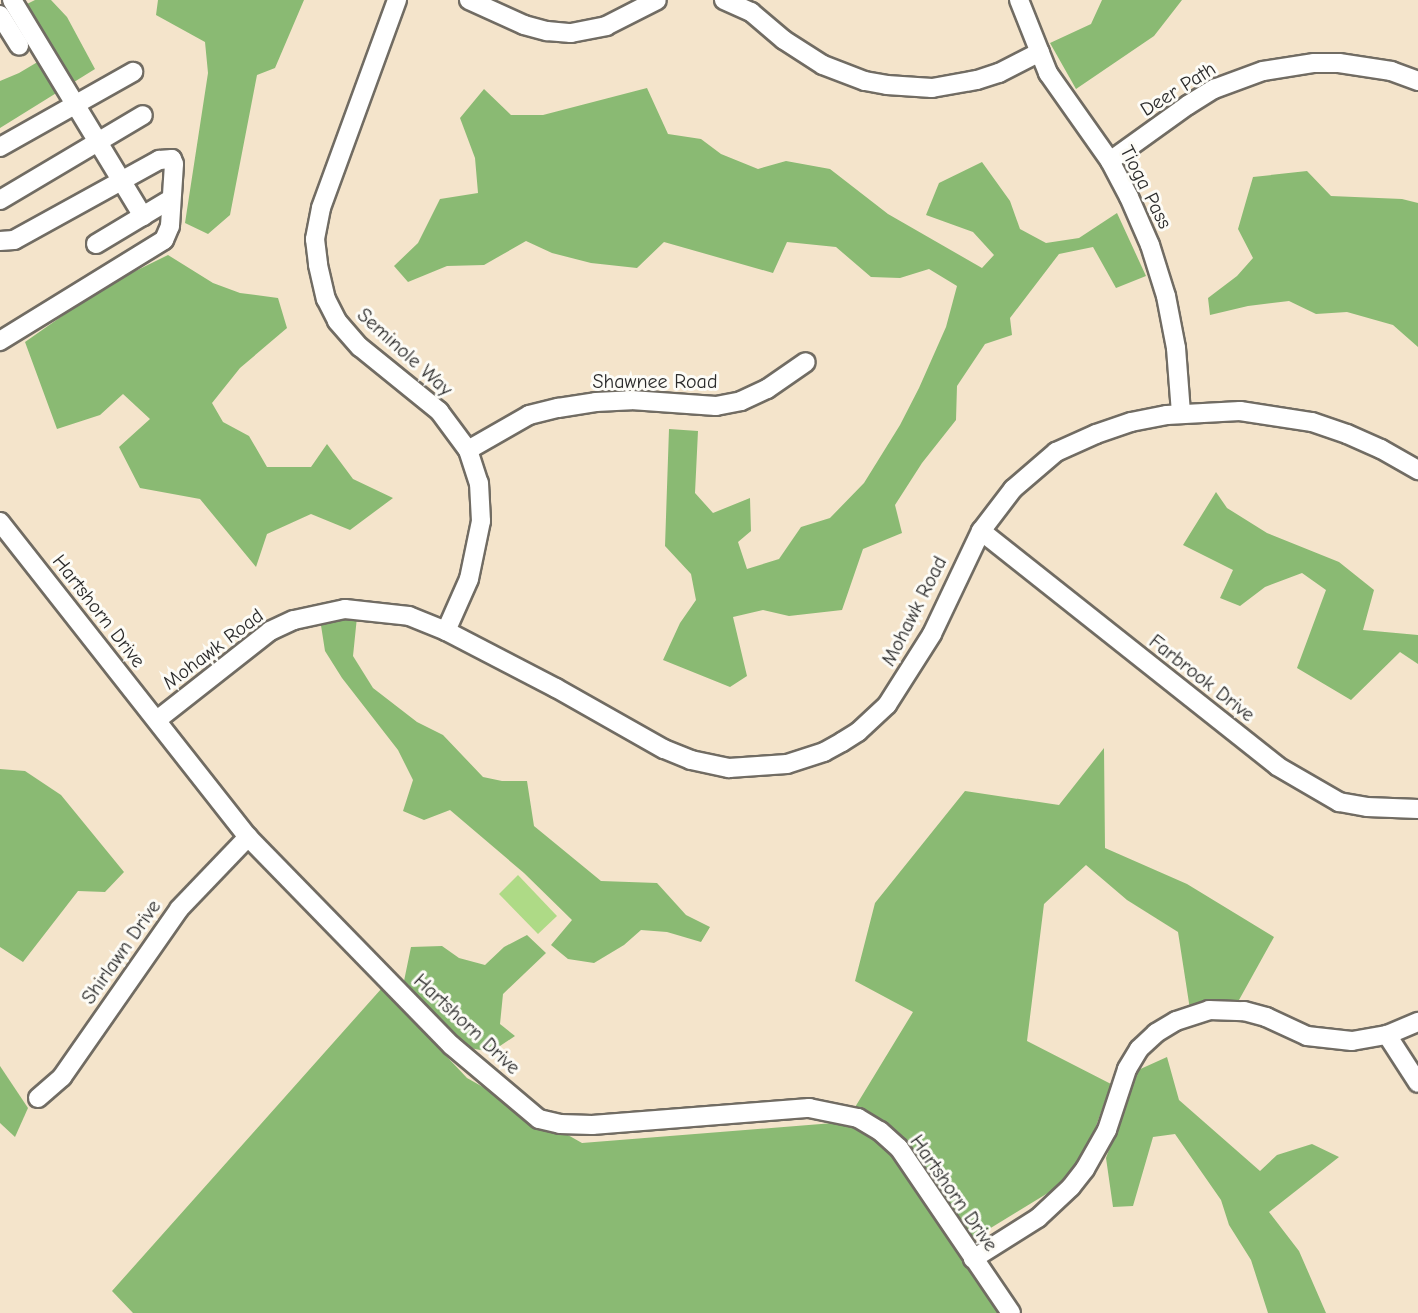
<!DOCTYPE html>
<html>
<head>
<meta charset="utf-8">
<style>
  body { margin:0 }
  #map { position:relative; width:1418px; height:1313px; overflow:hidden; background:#f4e4cb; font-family:"Comic Neue",sans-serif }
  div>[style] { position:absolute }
  .green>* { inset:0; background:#aeda86 }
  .forest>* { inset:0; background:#8aba73 }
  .roads { filter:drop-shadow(2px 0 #716c63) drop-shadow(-2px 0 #716c63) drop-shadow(0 2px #716c63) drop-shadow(0 -2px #716c63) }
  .minor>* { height:18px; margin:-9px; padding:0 9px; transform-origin:9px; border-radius:9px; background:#fff }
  span { translate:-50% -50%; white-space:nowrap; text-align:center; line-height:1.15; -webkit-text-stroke:6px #fdfcf7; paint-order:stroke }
  .street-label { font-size:20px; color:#2b2b2b }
</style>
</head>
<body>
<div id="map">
  <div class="green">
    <div style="clip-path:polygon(518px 875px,557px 916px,538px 934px,499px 894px)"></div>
  </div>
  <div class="forest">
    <div style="clip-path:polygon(35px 0,51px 0,67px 17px,95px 69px,0 128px,0 81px,19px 73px,51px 54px,27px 4px)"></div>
    <div style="clip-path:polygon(158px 0,304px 0,275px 68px,257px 75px,230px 215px,208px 234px,185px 223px,208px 73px,205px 42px,156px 15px)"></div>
    <div style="clip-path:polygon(1102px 0,1182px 0,1154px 36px,1076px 89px,1050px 43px,1091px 24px)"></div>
    <div style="clip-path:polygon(647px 88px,668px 134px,701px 139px,721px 154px,758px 169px,786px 161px,830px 169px,888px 214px,982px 268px,994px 255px,973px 232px,926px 215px,939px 183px,982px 162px,1010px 201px,1020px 229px,1046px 243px,1079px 238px,1117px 213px,1146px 276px,1116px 288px,1093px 247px,1059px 254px,1010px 318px,1012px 335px,985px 344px,957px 386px,956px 420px,922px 463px,895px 505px,902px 533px,863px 549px,842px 610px,789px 616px,763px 610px,733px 617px,747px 676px,730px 687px,663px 660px,680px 623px,696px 600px,691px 574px,665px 546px,669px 429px,698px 431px,695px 493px,713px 513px,750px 498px,751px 531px,738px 542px,747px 569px,779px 559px,801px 527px,830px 518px,864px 483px,900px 425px,919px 388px,946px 327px,957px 286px,929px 269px,900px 278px,871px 277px,836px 247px,787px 242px,773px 273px,664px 242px,637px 268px,591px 263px,552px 253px,526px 241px,484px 265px,447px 266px,408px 282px,394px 266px,418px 243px,440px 199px,478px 193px,475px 158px,460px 118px,484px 89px,511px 115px,543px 115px)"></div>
    <div style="clip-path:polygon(1307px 171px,1331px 196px,1402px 199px,1418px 203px,1418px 347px,1393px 325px,1347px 312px,1316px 314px,1289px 301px,1248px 306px,1210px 315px,1208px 298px,1237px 276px,1253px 258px,1238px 229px,1253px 177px)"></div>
    <div style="clip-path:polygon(168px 255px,213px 283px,240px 293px,278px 298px,287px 328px,240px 368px,212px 403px,223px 422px,249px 436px,267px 467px,311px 467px,327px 444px,353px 479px,393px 498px,350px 530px,311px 514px,267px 534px,256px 567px,200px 499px,140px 488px,119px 447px,150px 419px,123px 394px,100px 415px,57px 429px,25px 342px,105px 286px)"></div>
    <div style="clip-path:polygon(1216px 492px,1227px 508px,1267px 533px,1339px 562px,1374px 590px,1363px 630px,1418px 635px,1418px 664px,1400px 652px,1351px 700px,1297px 668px,1326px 590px,1302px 573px,1265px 587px,1240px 606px,1220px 598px,1233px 570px,1183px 545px)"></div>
    <div style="clip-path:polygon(357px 617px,353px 656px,373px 688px,417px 722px,443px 735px,483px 777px,502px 781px,527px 781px,534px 826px,601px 881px,657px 883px,686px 915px,710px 927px,701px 942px,667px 932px,641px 930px,624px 945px,594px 963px,568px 959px,551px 945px,572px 920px,524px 873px,450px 810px,424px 820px,403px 811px,413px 780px,398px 750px,342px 678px,325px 651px,320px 619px)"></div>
    <div style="clip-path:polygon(1104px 748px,1105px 848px,1187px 884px,1274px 937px,1229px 1018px,1191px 1016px,1178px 932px,1127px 900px,1086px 865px,1044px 904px,1027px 1041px,1111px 1084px,1079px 1174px,958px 1248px,1006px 1313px,133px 1313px,112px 1291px,382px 988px,467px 1078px,582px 1143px,846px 1122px,913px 1012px,855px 981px,875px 903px,965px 791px,1059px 805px)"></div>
    <div style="clip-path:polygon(0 769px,25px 771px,61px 795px,124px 872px,105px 892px,78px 891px,23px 962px,0 947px)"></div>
    <div style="clip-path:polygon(527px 935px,546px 953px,503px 994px,500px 1024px,515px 1036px,491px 1052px,459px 1046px,404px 981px,411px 947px,442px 946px,459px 958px,485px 965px,504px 947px)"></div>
    <div style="clip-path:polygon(1167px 1057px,1179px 1100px,1260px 1171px,1277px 1155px,1312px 1144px,1339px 1157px,1269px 1212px,1299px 1251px,1326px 1313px,1268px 1313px,1251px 1260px,1229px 1225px,1221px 1200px,1175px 1134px,1153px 1137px,1133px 1206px,1113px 1207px,1106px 1158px,1136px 1071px)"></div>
    <div style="clip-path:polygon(0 1066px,28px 1108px,15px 1137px,0 1123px)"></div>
  </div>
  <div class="roads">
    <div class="minor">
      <div style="left:12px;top:0;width:253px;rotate:58.8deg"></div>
      <div style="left:397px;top:0;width:221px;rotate:110.1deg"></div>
      <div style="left:321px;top:208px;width:32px;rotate:101deg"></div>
      <div style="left:315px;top:239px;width:26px;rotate:83deg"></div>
      <div style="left:318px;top:265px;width:35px;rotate:77deg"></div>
      <div style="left:326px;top:299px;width:25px;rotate:63deg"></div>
      <div style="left:337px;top:321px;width:35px;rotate:49deg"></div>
      <div style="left:360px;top:347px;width:102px;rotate:39deg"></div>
      <div style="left:439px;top:411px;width:49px;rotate:53.4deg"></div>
      <div style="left:468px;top:450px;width:35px;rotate:72deg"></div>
      <div style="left:479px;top:483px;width:38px;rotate:87deg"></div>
      <div style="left:481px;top:521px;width:59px;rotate:101.7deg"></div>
      <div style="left:469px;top:579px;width:57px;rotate:113.9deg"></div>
      <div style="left:469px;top:0;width:60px;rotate:24.4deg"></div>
      <div style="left:524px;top:25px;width:24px;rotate:15deg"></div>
      <div style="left:547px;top:31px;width:24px;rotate:5deg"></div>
      <div style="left:571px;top:33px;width:36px;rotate:-11deg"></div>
      <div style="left:606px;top:26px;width:57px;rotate:-27deg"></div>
      <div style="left:724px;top:0;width:30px;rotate:24deg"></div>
      <div style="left:751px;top:12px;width:43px;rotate:40.3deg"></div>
      <div style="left:784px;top:40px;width:46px;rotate:32.7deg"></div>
      <div style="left:823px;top:65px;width:45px;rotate:20.9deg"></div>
      <div style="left:865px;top:81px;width:22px;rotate:10deg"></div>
      <div style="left:887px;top:85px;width:45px;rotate:3.8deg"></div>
      <div style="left:932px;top:88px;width:46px;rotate:-10.1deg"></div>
      <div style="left:977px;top:80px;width:23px;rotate:-18deg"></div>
      <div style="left:999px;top:73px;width:46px;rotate:-27.1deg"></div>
      <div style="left:1019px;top:0;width:79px;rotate:68.3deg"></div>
      <div style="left:1048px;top:73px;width:108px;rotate:54.8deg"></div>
      <div style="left:1110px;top:161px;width:41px;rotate:62.2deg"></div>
      <div style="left:1129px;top:197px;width:52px;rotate:66.4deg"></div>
      <div style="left:1150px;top:245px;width:53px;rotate:72.6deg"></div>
      <div style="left:1166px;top:296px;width:53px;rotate:79.1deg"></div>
      <div style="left:1176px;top:348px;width:65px;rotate:85.6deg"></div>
      <div style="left:0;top:15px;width:36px;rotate:58deg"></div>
      <div style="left:0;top:147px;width:153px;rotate:-29.4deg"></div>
      <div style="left:1110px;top:161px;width:96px;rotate:-35.7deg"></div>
      <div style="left:1188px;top:105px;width:31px;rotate:-32deg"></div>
      <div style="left:1214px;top:89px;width:52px;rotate:-20.2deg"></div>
      <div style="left:1263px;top:71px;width:52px;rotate:-8.9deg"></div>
      <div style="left:1314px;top:63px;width:25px"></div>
      <div style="left:1339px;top:63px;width:53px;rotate:8.7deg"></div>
      <div style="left:1391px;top:71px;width:29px;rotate:20deg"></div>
      <div style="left:0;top:200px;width:166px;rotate:-30.7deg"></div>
      <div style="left:0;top:241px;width:14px;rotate:-4deg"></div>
      <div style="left:14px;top:240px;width:166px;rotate:-28.9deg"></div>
      <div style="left:159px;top:160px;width:13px;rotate:-4deg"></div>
      <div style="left:172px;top:159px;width:5px;rotate:68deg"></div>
      <div style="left:174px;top:164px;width:62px;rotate:93.7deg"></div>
      <div style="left:170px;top:226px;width:15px;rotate:113deg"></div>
      <div style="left:164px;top:240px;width:193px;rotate:148.4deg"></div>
      <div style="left:96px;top:244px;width:87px;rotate:-31deg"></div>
      <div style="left:468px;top:450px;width:70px;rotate:-29.8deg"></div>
      <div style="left:529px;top:415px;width:30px;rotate:-14deg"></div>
      <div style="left:558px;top:408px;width:38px;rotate:-9deg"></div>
      <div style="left:596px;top:402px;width:35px;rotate:-3deg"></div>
      <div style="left:631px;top:400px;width:85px;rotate:4deg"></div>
      <div style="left:716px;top:406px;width:25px;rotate:-11deg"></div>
      <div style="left:741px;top:401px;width:29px;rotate:-25deg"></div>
      <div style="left:767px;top:389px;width:47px;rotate:-34.7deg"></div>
      <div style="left:0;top:522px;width:401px;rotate:51.8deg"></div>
      <div style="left:248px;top:837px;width:291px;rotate:45.7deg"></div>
      <div style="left:451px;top:1045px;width:115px;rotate:40.1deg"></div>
      <div style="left:539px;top:1119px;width:22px;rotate:13deg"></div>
      <div style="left:560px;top:1124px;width:32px;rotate:2deg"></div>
      <div style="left:592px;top:1125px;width:218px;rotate:-4.5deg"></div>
      <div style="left:809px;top:1108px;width:50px;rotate:11.5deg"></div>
      <div style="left:858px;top:1118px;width:26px;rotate:31deg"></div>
      <div style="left:880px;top:1131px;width:25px;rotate:42deg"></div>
      <div style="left:899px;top:1148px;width:199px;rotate:55.8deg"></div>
      <div style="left:981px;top:531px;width:378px;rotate:38.4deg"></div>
      <div style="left:1277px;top:766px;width:72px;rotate:30.1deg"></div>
      <div style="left:1339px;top:802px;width:28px;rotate:10deg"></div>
      <div style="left:1367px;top:807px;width:51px;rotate:2.2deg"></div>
      <div style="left:157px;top:720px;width:144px;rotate:-38.2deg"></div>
      <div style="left:270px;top:631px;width:26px;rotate:-25deg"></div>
      <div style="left:294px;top:620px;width:52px;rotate:-12.2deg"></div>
      <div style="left:345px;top:609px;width:64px;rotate:6.2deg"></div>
      <div style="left:409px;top:616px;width:40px;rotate:22deg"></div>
      <div style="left:446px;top:631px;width:124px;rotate:27.4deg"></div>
      <div style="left:556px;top:688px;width:124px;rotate:29.5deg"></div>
      <div style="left:664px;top:749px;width:29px;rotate:22deg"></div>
      <div style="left:691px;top:760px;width:39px;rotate:12deg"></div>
      <div style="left:729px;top:768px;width:58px;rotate:-3.9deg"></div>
      <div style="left:787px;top:764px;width:39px;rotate:-18deg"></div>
      <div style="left:824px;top:752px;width:21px;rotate:-29deg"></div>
      <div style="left:842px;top:742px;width:19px;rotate:-32deg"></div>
      <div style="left:858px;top:732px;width:40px;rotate:-43deg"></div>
      <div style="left:887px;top:705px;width:84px;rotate:-57.6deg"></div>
      <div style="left:932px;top:634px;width:114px;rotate:-64.6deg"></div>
      <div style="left:981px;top:531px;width:53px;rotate:-52.7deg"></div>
      <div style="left:1013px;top:489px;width:57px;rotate:-40.7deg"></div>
      <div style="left:1056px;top:452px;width:44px;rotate:-24.2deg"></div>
      <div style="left:1096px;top:434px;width:37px;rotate:-19deg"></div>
      <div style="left:1131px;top:422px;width:37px;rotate:-11deg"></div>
      <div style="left:1167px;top:415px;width:73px;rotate:-3.1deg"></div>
      <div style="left:1240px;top:411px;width:73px;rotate:8.7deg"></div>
      <div style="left:1312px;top:422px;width:37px;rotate:19deg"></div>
      <div style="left:1347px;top:434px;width:37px;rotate:24deg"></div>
      <div style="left:1381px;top:449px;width:43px;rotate:29.6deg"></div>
      <div style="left:1387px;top:1035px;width:57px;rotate:57.1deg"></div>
      <div style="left:38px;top:1098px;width:32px;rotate:-41deg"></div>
      <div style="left:62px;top:1077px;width:205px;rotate:-55.1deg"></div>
      <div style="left:179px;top:909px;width:100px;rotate:-46.2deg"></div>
      <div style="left:973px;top:1259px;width:77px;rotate:-32.2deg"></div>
      <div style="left:1038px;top:1218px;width:45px;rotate:-43.2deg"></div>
      <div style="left:1071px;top:1187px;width:23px;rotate:-52deg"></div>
      <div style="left:1085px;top:1169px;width:45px;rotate:-60.6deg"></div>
      <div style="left:1107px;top:1130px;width:64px;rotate:-71.8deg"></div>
      <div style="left:1127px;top:1069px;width:23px;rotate:-59deg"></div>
      <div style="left:1139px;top:1049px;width:23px;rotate:-43deg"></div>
      <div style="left:1156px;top:1033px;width:23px;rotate:-31deg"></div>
      <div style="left:1176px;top:1021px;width:35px;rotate:-18deg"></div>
      <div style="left:1209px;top:1010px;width:35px;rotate:2deg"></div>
      <div style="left:1244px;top:1011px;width:23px;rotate:15deg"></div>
      <div style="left:1266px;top:1017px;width:45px;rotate:24.9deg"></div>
      <div style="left:1307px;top:1036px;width:45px;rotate:6.3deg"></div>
      <div style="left:1352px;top:1041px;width:36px;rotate:-10deg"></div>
      <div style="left:1387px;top:1035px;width:34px;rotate:-23deg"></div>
    </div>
  </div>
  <div class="street-label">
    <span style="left:1178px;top:89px;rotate:-32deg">Deer Path</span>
    <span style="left:1146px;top:187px;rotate:63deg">Tioga Pass</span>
    <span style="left:405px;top:352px;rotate:42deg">Seminole Way</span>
    <span style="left:655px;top:381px">Shawnee Road</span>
    <span style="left:99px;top:611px;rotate:52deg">Hartshorn Drive</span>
    <span style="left:914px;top:611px;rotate:-63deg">Mohawk Road</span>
    <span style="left:213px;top:649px;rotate:-37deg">Mohawk Road</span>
    <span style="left:1202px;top:678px;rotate:38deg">Farbrook Drive</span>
    <span style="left:121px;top:952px;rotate:-55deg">Shirlawn Drive</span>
    <span style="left:467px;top:1024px;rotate:43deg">Hartshorn Drive</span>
    <span style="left:954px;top:1193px;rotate:55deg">Hartshorn Drive</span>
  </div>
</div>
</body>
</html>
